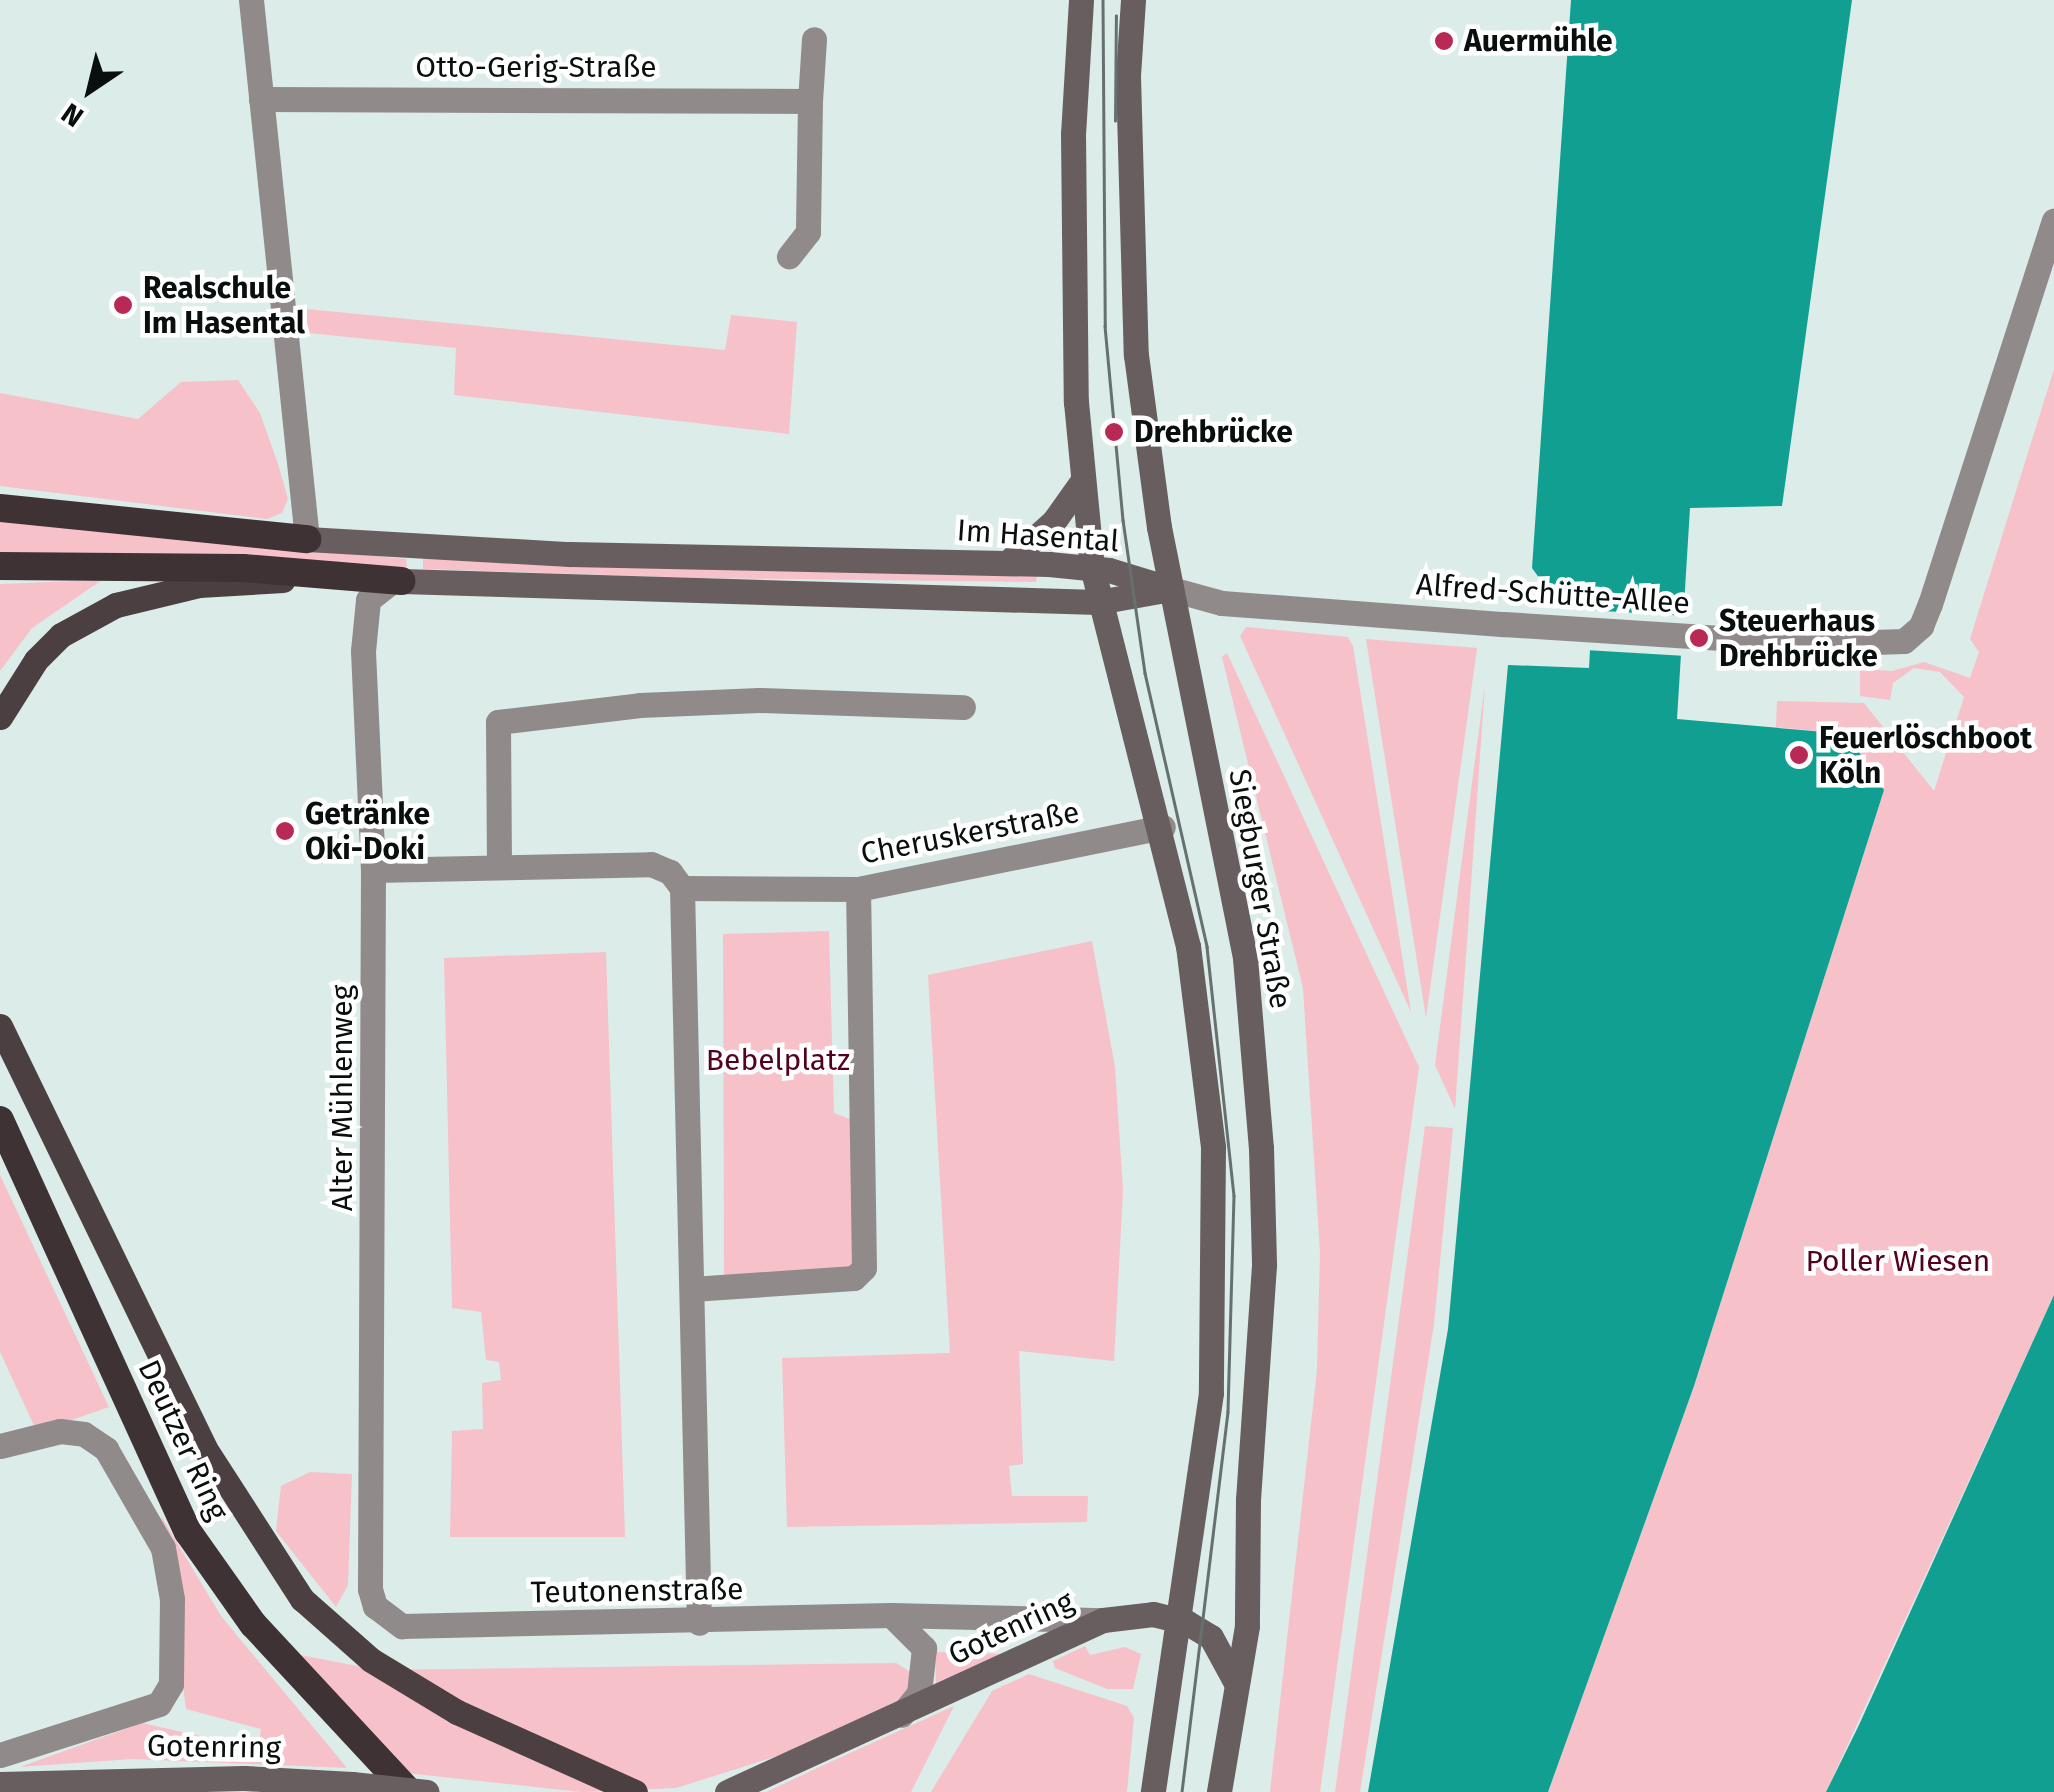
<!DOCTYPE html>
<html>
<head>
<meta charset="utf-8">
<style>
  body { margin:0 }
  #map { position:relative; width:2054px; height:1792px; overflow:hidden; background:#dbece9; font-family:"Fira Sans",sans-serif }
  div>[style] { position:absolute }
  .green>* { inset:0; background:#f7c1c9 }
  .water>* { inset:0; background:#119f92 }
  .pier>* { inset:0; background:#dbece9 }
  .minor>* { height:25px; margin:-12.5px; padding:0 12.5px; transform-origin:12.5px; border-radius:12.5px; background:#918a8b }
  .secondary>* { height:25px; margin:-12.5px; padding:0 12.5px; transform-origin:12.5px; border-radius:12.5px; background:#685e5f }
  .primary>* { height:25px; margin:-12.5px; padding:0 12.5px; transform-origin:12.5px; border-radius:12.5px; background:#4b3f41 }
  .trunk>* { height:28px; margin:-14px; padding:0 14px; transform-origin:14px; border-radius:14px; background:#3e3234 }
  .tram>* { height:2.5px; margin:-1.25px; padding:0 1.25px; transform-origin:1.25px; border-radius:1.25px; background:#66716f }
  .secondary-bridge>* { height:25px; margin:-12.5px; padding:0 12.5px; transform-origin:12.5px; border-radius:12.5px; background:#685e5f }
  .dots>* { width:28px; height:28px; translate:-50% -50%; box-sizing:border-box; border:5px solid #fff; border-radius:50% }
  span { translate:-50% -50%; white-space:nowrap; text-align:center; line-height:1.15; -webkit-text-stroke:9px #fff; paint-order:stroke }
  .poi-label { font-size:30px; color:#090f0e; font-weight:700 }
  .left { translate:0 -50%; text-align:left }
  .street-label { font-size:30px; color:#090f0e }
  .park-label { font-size:30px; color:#52011f }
  .north { position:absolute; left:40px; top:40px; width:100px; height:100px; -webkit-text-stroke:8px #fff; paint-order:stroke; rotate:215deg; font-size:28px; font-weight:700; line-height:40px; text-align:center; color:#090f0e }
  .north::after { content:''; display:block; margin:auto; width:35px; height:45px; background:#090f0e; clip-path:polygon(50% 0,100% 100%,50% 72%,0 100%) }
</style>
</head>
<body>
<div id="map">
  <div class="green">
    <div style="clip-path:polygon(296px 308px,725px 350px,731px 315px,797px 322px,789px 434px,454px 395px,456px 348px,299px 332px)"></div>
    <div style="clip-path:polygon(2054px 369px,2054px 1295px,1826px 1792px,1548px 1792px,1694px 1386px,1884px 790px,1847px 734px,1776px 727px,1777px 701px,1864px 703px,1934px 791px,1964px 697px,1940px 672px,1914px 668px,1893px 683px,1890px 700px,1860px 696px,1860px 669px,1892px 671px,1924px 662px,1970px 678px,1979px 652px,1970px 639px)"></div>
    <div style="clip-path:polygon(238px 380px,260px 413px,278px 464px,288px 499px,282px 513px,267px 519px,0 486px,0 393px,138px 419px,181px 382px)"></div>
    <div style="clip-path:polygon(0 518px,406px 559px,407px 567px,0 557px)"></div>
    <div style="clip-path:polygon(423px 558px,1038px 571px,1036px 582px,700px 578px,423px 569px)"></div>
    <div style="clip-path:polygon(102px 580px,32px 628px,0 671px,0 584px)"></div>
    <div style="clip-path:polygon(1246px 627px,1348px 637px,1353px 646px,1411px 1012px,1240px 636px)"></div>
    <div style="clip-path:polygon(1366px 639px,1477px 648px,1426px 1018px)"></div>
    <div style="clip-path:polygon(1227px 653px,1419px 1067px,1320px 1792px,1270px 1792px,1317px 1370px,1320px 1252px,1303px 988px,1222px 657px)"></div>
    <div style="clip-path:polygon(1485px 684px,1468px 928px,1455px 1109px,1435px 1065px)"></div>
    <div style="clip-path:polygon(829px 931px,834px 1113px,855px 1121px,855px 1268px,724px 1279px,723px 934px)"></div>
    <div style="clip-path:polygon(1092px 941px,1115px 1067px,1123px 1191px,1114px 1361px,1019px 1351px,1023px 1464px,1009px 1466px,1012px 1496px,1088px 1496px,1087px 1522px,787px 1527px,782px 1358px,950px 1353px,928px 975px)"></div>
    <div style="clip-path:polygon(606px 952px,625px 1537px,450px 1537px,452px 1431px,483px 1429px,482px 1383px,501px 1380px,499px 1362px,486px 1360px,481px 1312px,452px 1308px,444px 958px)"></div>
    <div style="clip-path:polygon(1425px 1126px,1453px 1128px,1434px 1324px,1360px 1792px,1335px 1792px)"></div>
    <div style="clip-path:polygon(0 1175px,109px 1407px,37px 1432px,0 1352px)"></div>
    <div style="clip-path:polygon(310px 1472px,352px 1474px,348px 1585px,336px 1607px,276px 1531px,281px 1486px)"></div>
    <div style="clip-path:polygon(161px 1516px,221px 1616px,347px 1768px,132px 1759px,20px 1767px,142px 1723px,258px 1749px,261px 1729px,186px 1709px)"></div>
    <div style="clip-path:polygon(1085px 1646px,1090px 1655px,1125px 1647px,1141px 1654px,1133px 1689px,1107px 1689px,1055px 1668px,1053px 1661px)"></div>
    <div style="clip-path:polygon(935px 1652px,1001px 1654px,936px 1683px)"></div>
    <div style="clip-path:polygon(295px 1654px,378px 1670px,896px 1663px,915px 1675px,901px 1699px,790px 1752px,676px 1788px,581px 1792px,406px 1773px)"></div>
    <div style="clip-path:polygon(1029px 1674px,1127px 1706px,1134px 1718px,1127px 1792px,931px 1792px,992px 1691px)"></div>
    <div style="clip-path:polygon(954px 1706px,911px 1792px,766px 1792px,828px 1763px)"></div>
  </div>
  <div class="water">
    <div style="clip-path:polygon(1571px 0,1852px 0,1782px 506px,1690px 508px,1677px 719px,1847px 734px,1884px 790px,1694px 1386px,1548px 1792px,1368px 1792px,1448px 1329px,1508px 665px,1589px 668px,1593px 595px,1547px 589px,1532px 568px)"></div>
    <div style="clip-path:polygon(2054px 1295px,2054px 1792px,1826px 1792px,1859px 1725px)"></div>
  </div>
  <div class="pier">
    <div style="clip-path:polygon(1587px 610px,1688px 616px,1686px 656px,1585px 650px)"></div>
  </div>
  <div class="minor">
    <div style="left:251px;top:0;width:542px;rotate:84.07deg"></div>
    <div style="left:261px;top:99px;width:549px;rotate:0.21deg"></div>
    <div style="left:810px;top:101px;width:131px;rotate:90.9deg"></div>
    <div style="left:808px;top:232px;width:31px;rotate:128deg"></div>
    <div style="left:810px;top:101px;width:62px;rotate:-86.3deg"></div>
    <div style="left:391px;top:582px;width:29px;rotate:142deg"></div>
    <div style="left:368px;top:600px;width:51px;rotate:95.6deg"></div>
    <div style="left:363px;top:651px;width:219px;rotate:87.4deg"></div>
    <div style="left:373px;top:870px;width:719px;rotate:90.24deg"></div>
    <div style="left:370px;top:1589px;width:18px;rotate:74deg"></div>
    <div style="left:375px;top:1606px;width:34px;rotate:37deg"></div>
    <div style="left:402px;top:1626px;width:489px;rotate:-1.3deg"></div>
    <div style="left:891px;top:1615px;width:212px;rotate:1.4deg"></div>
    <div style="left:1171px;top:589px;width:53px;rotate:15.4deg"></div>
    <div style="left:1222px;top:603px;width:283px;rotate:4.3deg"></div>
    <div style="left:1504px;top:624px;width:310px;rotate:3.7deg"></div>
    <div style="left:1813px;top:644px;width:91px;rotate:-1.9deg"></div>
    <div style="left:1904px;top:641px;width:23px;rotate:-41deg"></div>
    <div style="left:1921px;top:626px;width:24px;rotate:-68deg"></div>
    <div style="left:1930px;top:604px;width:403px;rotate:-72.1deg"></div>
    <div style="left:499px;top:867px;width:145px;rotate:-90.4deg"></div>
    <div style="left:498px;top:722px;width:143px;rotate:-6.8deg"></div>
    <div style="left:640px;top:705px;width:119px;rotate:-2.4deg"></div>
    <div style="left:759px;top:700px;width:204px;rotate:2deg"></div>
    <div style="left:373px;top:870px;width:278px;rotate:-1.2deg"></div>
    <div style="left:651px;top:864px;width:21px;rotate:23deg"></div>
    <div style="left:670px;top:872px;width:20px;rotate:53deg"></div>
    <div style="left:682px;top:888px;width:735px;rotate:88.68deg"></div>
    <div style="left:682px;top:888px;width:176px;rotate:0.3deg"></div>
    <div style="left:858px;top:889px;width:311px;rotate:-11.5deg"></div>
    <div style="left:692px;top:1289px;width:162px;rotate:-3.9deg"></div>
    <div style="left:854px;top:1278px;width:14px;rotate:-45deg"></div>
    <div style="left:864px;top:1268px;width:379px;rotate:-90.9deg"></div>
    <div style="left:0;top:1446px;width:62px;rotate:-14deg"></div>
    <div style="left:60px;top:1431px;width:24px;rotate:7deg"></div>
    <div style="left:84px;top:1434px;width:27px;rotate:34deg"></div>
    <div style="left:106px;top:1449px;width:114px;rotate:60.1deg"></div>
    <div style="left:163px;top:1548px;width:52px;rotate:80deg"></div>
    <div style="left:172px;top:1599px;width:85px;rotate:90.7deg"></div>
    <div style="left:171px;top:1684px;width:23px;rotate:121deg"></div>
    <div style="left:159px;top:1704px;width:167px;rotate:162.2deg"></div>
    <div style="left:891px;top:1615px;width:47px;rotate:45deg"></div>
    <div style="left:924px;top:1648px;width:45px;rotate:96.3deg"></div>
    <div style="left:919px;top:1693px;width:28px;rotate:129deg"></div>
  </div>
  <div class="secondary">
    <div style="left:1081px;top:0;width:134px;rotate:93.4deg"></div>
    <div style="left:1073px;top:134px;width:268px;rotate:89.4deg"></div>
    <div style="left:1076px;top:402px;width:166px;rotate:84.5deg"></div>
    <div style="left:1092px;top:567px;width:391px;rotate:75.8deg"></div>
    <div style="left:1188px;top:946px;width:203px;rotate:82.9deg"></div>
    <div style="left:1213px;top:1147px;width:246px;rotate:90.5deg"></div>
    <div style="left:1211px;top:1393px;width:403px;rotate:98.3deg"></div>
    <div style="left:1133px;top:0;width:76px;rotate:93.8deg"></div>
    <div style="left:1128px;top:76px;width:279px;rotate:88.4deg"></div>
    <div style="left:1136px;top:355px;width:174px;rotate:82.4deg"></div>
    <div style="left:1159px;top:527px;width:439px;rotate:78.7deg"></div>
    <div style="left:1245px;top:958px;width:191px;rotate:85.2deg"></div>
    <div style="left:1261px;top:1148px;width:117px;rotate:88.5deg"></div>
    <div style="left:1264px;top:1265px;width:236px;rotate:93.9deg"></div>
    <div style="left:1248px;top:1500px;width:126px;rotate:90.5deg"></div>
    <div style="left:1247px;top:1626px;width:168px;rotate:99.6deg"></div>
    <div style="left:307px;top:539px;width:263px;rotate:3.3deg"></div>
    <div style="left:570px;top:554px;width:479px;rotate:1.2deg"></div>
    <div style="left:1049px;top:564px;width:60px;rotate:5.7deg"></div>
    <div style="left:1109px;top:570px;width:65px;rotate:17deg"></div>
    <div style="left:1007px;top:563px;width:63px;rotate:-41.8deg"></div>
    <div style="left:1054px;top:521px;width:50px;rotate:-54.7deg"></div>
    <div style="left:401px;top:581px;width:697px;rotate:1.73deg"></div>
    <div style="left:1098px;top:602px;width:74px;rotate:-10.1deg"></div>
    <div style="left:0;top:1784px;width:244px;rotate:-1.4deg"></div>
    <div style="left:244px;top:1778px;width:108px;rotate:3.2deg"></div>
    <div style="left:727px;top:1792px;width:413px;rotate:-24.6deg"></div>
    <div style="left:1103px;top:1620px;width:50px;rotate:-6.8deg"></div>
    <div style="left:1153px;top:1614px;width:34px;rotate:14deg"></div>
    <div style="left:1186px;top:1622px;width:29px;rotate:31deg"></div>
    <div style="left:1211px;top:1637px;width:50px;rotate:61.4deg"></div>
  </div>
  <div class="primary">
    <div style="left:0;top:717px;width:67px;rotate:-57.7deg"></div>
    <div style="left:36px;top:660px;width:35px;rotate:-45deg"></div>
    <div style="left:61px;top:635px;width:63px;rotate:-28.6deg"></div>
    <div style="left:116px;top:605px;width:85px;rotate:-13.5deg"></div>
    <div style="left:199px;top:585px;width:84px;rotate:-3.4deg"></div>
    <div style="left:0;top:1026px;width:468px;rotate:64.1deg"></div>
    <div style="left:204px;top:1447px;width:181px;rotate:57.2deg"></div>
    <div style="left:302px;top:1599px;width:92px;rotate:41.5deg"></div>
    <div style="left:371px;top:1660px;width:100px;rotate:31.2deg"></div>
    <div style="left:457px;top:1712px;width:195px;rotate:24.2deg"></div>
  </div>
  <div class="trunk">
    <div style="left:0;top:508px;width:309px;rotate:5.8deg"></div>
    <div style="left:0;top:566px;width:243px;rotate:0.5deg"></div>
    <div style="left:243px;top:568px;width:159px;rotate:4.7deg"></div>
    <div style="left:0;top:1120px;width:453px;rotate:65.5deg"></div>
    <div style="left:188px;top:1532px;width:113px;rotate:54.8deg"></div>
    <div style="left:253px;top:1624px;width:229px;rotate:47.1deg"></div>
  </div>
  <div class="tram">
    <div style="left:1103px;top:0;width:326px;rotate:89.6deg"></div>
    <div style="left:1105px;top:326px;width:195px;rotate:84.7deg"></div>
    <div style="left:1123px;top:520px;width:155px;rotate:81.8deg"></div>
    <div style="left:1145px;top:673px;width:281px;rotate:77.2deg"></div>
    <div style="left:1207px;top:947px;width:250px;rotate:83.8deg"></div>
    <div style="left:1234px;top:1196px;width:216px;rotate:91.6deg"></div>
    <div style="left:1228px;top:1412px;width:383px;rotate:96.9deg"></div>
    <div style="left:1115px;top:121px;width:105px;rotate:-89.5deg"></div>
  </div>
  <div class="secondary-bridge">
    <div style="left:352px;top:1784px;width:75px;rotate:6.1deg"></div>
  </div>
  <div class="dots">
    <div style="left:1444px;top:41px;background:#b82956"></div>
    <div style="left:123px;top:305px;background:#b82956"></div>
    <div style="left:1114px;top:432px;background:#b82956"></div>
    <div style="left:1699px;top:638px;background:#b82956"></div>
    <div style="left:1799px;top:755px;background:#b82956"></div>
    <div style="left:285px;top:831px;background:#b82956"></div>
  </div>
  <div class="poi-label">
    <span class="left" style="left:1464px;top:41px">Auermühle</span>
    <span class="left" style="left:143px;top:305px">Realschule<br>Im Hasental</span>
    <span class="left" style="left:1134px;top:432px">Drehbrücke</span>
    <span class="left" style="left:1719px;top:638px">Steuerhaus<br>Drehbrücke</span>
    <span class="left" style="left:1819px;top:755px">Feuerlöschboot<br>Köln</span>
    <span class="left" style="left:305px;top:831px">Getränke<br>Oki-Doki</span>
  </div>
  <div class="street-label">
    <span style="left:536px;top:67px">Otto-Gerig-Straße</span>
    <span style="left:1038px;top:536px;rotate:4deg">Im Hasental</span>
    <span style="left:1553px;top:594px;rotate:4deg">Alfred-Schütte-Allee</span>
    <span style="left:970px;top:833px;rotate:-11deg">Cheruskerstraße</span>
    <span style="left:1260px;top:889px;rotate:80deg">Siegburger Straße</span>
    <span style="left:342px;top:1098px;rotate:-90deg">Alter Mühlenweg</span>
    <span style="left:183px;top:1440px;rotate:65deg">Deutzer Ring</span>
    <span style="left:637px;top:1591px;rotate:-1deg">Teutonenstraße</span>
    <span style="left:1011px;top:1628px;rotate:-25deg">Gotenring</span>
    <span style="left:214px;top:1747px;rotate:1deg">Gotenring</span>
  </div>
  <div class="park-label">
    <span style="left:778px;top:1060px">Bebelplatz</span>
    <span style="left:1898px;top:1261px">Poller Wiesen</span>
  </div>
  <div class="north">N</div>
</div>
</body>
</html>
